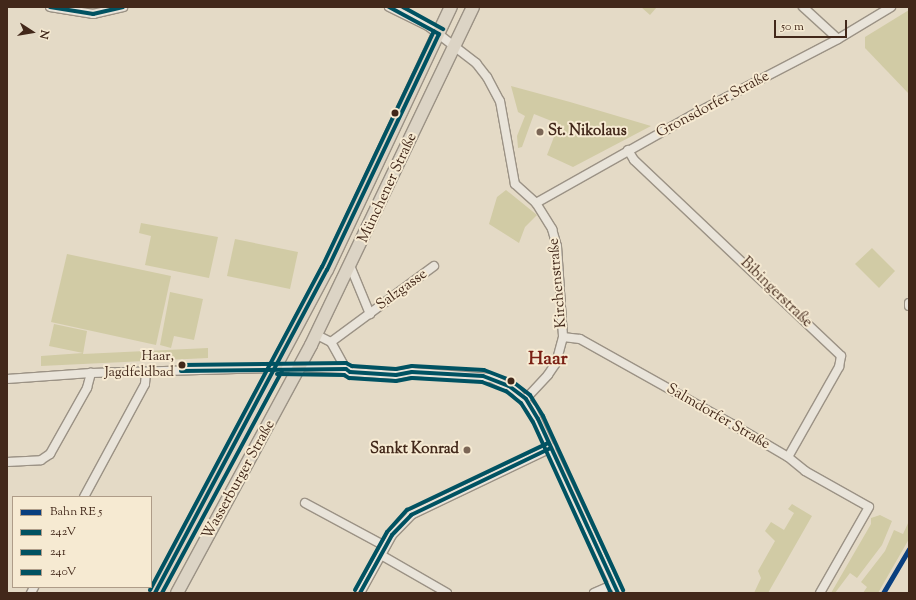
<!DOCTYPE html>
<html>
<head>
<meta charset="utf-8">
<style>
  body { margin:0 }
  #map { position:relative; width:916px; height:600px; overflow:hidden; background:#e4dac6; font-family:"Sorts Mill Goudy",serif }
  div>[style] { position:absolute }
  .green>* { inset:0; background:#d1cba5 }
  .roads { filter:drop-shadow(1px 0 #9b9285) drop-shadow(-1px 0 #9b9285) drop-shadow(0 1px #9b9285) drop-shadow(0 -1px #9b9285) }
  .minor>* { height:8px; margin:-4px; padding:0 4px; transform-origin:4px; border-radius:4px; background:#e9e4da }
  .primary>* { height:12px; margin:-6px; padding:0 6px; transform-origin:6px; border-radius:6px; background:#dcd4c5 }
  .bus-1>* { height:4px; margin:-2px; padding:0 2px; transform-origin:2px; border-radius:2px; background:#005262 }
  .bus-2>* { height:4px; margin:-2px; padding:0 2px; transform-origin:2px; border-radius:2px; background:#005262 }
  .bus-3>* { height:4px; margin:-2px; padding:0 2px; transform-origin:2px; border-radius:2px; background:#005262 }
  .rail-1>* { height:5px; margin:-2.5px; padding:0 2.5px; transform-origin:2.5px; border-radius:2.5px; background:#093f7f }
  .dots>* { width:11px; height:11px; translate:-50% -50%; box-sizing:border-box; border:2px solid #f6ead2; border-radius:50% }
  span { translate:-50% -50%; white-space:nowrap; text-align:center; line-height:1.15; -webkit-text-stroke:4px #f6ead2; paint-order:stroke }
  .bus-label { font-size:14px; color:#42281a }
  .right { translate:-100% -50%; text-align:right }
  .street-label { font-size:15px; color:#42281a }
  .poi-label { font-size:15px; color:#42281a; font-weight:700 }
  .left { translate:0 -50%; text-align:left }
  .district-label { font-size:19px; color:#7a1f14; font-weight:700 }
  .frame { position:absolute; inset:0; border:8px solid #42281a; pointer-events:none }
  .legend { position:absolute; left:12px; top:496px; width:140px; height:92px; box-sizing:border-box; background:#f6ead2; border:1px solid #ae9c88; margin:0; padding:5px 7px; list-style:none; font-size:12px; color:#42281a }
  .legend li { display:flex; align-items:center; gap:8px; height:20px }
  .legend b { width:20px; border:1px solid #ae9c88 }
  .north { position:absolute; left:12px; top:12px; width:40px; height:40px; -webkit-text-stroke:3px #f6ead2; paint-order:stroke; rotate:102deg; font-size:11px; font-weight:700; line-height:16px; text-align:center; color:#42281a }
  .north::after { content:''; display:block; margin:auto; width:14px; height:18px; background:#42281a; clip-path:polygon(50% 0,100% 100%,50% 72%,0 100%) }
  .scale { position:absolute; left:774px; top:20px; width:73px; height:18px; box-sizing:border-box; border:2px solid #42281a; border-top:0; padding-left:5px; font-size:12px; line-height:14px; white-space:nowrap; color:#42281a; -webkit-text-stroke:3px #f6ead2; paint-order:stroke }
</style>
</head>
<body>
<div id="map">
  <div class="green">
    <div style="clip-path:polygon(641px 7px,657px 7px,650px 15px)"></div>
    <div style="clip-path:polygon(909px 10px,909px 94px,865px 48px,865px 37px)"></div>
    <div style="clip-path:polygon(511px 86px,570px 102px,651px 126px,573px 167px,547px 155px,559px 124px,534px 114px,522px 147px,518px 148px,517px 136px,525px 116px,518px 112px)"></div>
    <div style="clip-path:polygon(506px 190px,537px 215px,525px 227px,519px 243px,489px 224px,497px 197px)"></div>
    <div style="clip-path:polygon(141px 223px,218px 237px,209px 278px,145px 265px,151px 236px,139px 233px)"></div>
    <div style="clip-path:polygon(235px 239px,298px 252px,290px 289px,227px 276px)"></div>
    <div style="clip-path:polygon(872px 248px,895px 271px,879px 288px,855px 264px)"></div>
    <div style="clip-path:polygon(67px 254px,171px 276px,156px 345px,51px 322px)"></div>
    <div style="clip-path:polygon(170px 292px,203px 299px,194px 340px,174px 336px,171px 348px,160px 345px)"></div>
    <div style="clip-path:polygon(54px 324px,87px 331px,83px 354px,208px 348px,208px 358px,41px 366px,41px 356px,83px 353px,49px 346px)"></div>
    <div style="clip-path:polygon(792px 504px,812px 516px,768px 593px,754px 593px,761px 578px,758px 571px,775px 541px,765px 531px,771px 522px,784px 530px,794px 513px,788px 509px)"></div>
    <div style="clip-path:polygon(880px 515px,892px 521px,882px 545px,857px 578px,850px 573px,835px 593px,831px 593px,871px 524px,871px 518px)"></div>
    <div style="clip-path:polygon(909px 521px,909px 539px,878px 593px,863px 593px,867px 587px,861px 582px,885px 551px,894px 530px,903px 534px)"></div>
  </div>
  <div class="roads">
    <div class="minor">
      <div style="left:50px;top:7px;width:44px;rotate:9.2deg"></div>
      <div style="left:93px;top:14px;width:31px;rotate:-13deg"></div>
      <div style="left:389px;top:7px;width:43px;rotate:26deg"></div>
      <div style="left:428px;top:26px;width:61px;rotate:37.6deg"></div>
      <div style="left:476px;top:63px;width:18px;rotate:52deg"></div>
      <div style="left:487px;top:77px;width:27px;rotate:62deg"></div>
      <div style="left:500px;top:101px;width:84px;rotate:79.8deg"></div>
      <div style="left:515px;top:184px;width:28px;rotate:42deg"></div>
      <div style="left:536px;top:203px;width:31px;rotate:58deg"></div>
      <div style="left:552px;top:229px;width:18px;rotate:74deg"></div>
      <div style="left:557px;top:246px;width:91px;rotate:86.2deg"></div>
      <div style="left:563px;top:337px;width:27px;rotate:105deg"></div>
      <div style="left:556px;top:363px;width:14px;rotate:124deg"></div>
      <div style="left:548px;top:375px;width:33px;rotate:133deg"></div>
      <div style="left:803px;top:7px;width:47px;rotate:42.4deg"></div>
      <div style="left:628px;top:150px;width:12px;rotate:59deg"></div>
      <div style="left:634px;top:160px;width:285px;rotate:43.4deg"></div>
      <div style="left:841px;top:356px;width:11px;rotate:100deg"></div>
      <div style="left:839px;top:367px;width:103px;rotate:119.5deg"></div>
      <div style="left:536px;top:203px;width:184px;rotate:-29.4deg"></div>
      <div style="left:696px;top:113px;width:160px;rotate:-27.5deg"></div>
      <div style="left:838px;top:39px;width:62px;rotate:-31.1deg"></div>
      <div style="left:351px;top:268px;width:50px;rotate:67.6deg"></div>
      <div style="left:909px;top:303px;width:3px;rotate:90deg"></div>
      <div style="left:317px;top:335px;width:16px;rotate:27deg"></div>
      <div style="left:563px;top:337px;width:17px;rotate:7deg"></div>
      <div style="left:580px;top:339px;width:174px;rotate:29.2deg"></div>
      <div style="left:732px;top:424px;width:65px;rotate:30.5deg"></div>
      <div style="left:788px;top:457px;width:22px;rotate:39deg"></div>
      <div style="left:805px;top:471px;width:73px;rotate:29.4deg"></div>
      <div style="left:869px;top:507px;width:99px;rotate:119.7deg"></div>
      <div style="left:331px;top:342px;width:128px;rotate:-36.4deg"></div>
      <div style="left:331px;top:342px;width:31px;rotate:61deg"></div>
      <div style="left:7px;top:379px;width:84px;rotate:-4.1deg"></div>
      <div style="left:91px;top:373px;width:209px;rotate:-1.6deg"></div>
      <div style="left:300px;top:367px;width:46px;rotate:2.5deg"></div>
      <div style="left:346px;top:369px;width:5px;rotate:37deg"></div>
      <div style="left:350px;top:372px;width:46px;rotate:3.7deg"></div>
      <div style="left:396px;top:375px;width:16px;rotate:-11deg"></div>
      <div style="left:412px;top:372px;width:79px;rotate:4.3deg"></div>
      <div style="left:491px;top:378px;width:27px;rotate:27deg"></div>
      <div style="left:515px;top:390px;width:25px;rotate:48deg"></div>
      <div style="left:532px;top:409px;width:203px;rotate:64.9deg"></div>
      <div style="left:7px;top:462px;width:34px;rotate:-3deg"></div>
      <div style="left:41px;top:460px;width:11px;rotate:-34deg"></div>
      <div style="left:50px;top:454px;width:76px;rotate:-60.7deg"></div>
      <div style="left:87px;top:388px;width:16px;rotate:-75deg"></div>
      <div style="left:84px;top:497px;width:128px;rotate:-61.6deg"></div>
      <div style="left:145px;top:384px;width:12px;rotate:-85deg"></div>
      <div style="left:305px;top:503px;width:91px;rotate:28.3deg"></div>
      <div style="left:381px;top:555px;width:76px;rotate:29.9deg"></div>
      <div style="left:31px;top:593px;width:7px;rotate:-63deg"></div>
      <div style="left:360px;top:593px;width:66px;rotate:-61.1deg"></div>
      <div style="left:392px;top:535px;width:28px;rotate:-46deg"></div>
      <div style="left:411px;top:515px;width:155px;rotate:-25.6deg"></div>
      <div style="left:594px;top:593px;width:22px;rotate:-24deg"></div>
    </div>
    <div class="primary">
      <div style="left:155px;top:593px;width:366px;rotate:-62deg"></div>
      <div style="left:327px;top:270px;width:291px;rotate:-64.8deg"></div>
      <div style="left:177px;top:593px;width:282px;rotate:-61.6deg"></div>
      <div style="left:311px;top:345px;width:375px;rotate:-64.4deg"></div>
    </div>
  </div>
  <div class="bus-1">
    <div style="left:50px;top:7px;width:44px;rotate:9.2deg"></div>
    <div style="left:93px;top:14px;width:31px;rotate:-13deg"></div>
    <div style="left:389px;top:7px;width:57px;rotate:28.4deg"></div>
    <div style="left:181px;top:371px;width:165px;rotate:-0.7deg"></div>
    <div style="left:346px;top:369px;width:5px;rotate:37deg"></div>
    <div style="left:350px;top:372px;width:46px;rotate:3.7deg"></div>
    <div style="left:396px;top:375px;width:16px;rotate:-11deg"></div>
    <div style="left:412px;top:372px;width:71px;rotate:3.2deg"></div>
    <div style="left:483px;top:376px;width:28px;rotate:21deg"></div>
    <div style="left:509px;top:386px;width:21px;rotate:37deg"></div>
    <div style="left:526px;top:399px;width:23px;rotate:59deg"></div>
    <div style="left:538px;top:419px;width:192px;rotate:65.3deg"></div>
    <div style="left:155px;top:593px;width:366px;rotate:-62deg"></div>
    <div style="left:327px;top:270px;width:261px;rotate:-64.6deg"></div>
    <div style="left:360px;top:593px;width:66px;rotate:-61.1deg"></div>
    <div style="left:392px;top:535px;width:28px;rotate:-46deg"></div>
    <div style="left:411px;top:515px;width:155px;rotate:-25.6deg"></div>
  </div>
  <div class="bus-2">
    <div style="left:277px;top:374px;width:67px;rotate:0.9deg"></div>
    <div style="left:344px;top:375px;width:6px;rotate:31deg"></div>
    <div style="left:349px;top:378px;width:47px;rotate:3.7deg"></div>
    <div style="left:396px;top:381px;width:16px;rotate:-11deg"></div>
    <div style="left:412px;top:378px;width:70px;rotate:3.3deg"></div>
    <div style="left:482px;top:382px;width:26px;rotate:21deg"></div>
    <div style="left:506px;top:391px;width:19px;rotate:39deg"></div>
    <div style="left:521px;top:403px;width:22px;rotate:58deg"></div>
    <div style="left:533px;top:422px;width:188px;rotate:65.5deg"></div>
    <div style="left:162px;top:593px;width:252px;rotate:-61.6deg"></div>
  </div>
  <div class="bus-3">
    <div style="left:403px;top:7px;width:46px;rotate:28.8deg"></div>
    <div style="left:181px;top:365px;width:165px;rotate:-0.7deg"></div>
    <div style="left:346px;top:363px;width:7px;rotate:27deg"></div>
    <div style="left:352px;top:366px;width:44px;rotate:3.9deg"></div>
    <div style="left:396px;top:369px;width:16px;rotate:-11deg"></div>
    <div style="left:412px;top:366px;width:72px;rotate:3.2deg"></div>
    <div style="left:484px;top:370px;width:30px;rotate:21deg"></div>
    <div style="left:512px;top:381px;width:23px;rotate:38deg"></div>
    <div style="left:530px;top:395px;width:25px;rotate:58deg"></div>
    <div style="left:543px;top:416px;width:192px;rotate:65.3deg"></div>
    <div style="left:150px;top:590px;width:366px;rotate:-62deg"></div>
    <div style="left:322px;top:267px;width:261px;rotate:-64.6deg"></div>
    <div style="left:355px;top:590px;width:66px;rotate:-61.1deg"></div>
    <div style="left:387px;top:532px;width:30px;rotate:-48deg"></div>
    <div style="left:407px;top:510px;width:156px;rotate:-25.4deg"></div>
  </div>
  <div class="rail-1">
    <div style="left:883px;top:593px;width:51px;rotate:-59.4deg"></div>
  </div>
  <div class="dots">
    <div style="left:395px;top:113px;background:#42281a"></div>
    <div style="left:540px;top:132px;background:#7b6656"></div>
    <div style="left:182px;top:365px;background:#42281a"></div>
    <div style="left:511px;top:381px;background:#42281a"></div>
    <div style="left:467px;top:450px;background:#7b6656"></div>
  </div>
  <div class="bus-label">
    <span class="right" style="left:174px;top:365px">Haar,<br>Jagdfeldbad</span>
  </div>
  <div class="street-label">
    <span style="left:713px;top:105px;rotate:-28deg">Gronsdorfer Straße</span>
    <span style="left:388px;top:188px;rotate:-65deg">Münchener Straße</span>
    <span style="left:558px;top:283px;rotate:-95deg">Kirchenstraße</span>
    <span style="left:402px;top:290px;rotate:-36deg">Salzgasse</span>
    <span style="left:776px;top:293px;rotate:44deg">Bibingerstraße</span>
    <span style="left:718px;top:417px;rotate:30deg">Salmdorfer Straße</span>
    <span style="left:239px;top:480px;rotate:-61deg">Wasserburger Straße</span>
  </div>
  <div class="poi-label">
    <span class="left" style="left:548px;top:132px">St. Nikolaus</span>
    <span class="right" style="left:459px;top:450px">Sankt Konrad</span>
  </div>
  <div class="district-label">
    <span style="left:548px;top:360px">Haar</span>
  </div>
  <div class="frame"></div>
  <ul class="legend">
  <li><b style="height:5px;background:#093f7f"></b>Bahn RE 5</li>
  <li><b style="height:5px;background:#005262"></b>242V</li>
  <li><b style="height:5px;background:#005262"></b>241</li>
  <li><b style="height:5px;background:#005262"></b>240V</li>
  </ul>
  <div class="north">N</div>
  <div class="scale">50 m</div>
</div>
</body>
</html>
